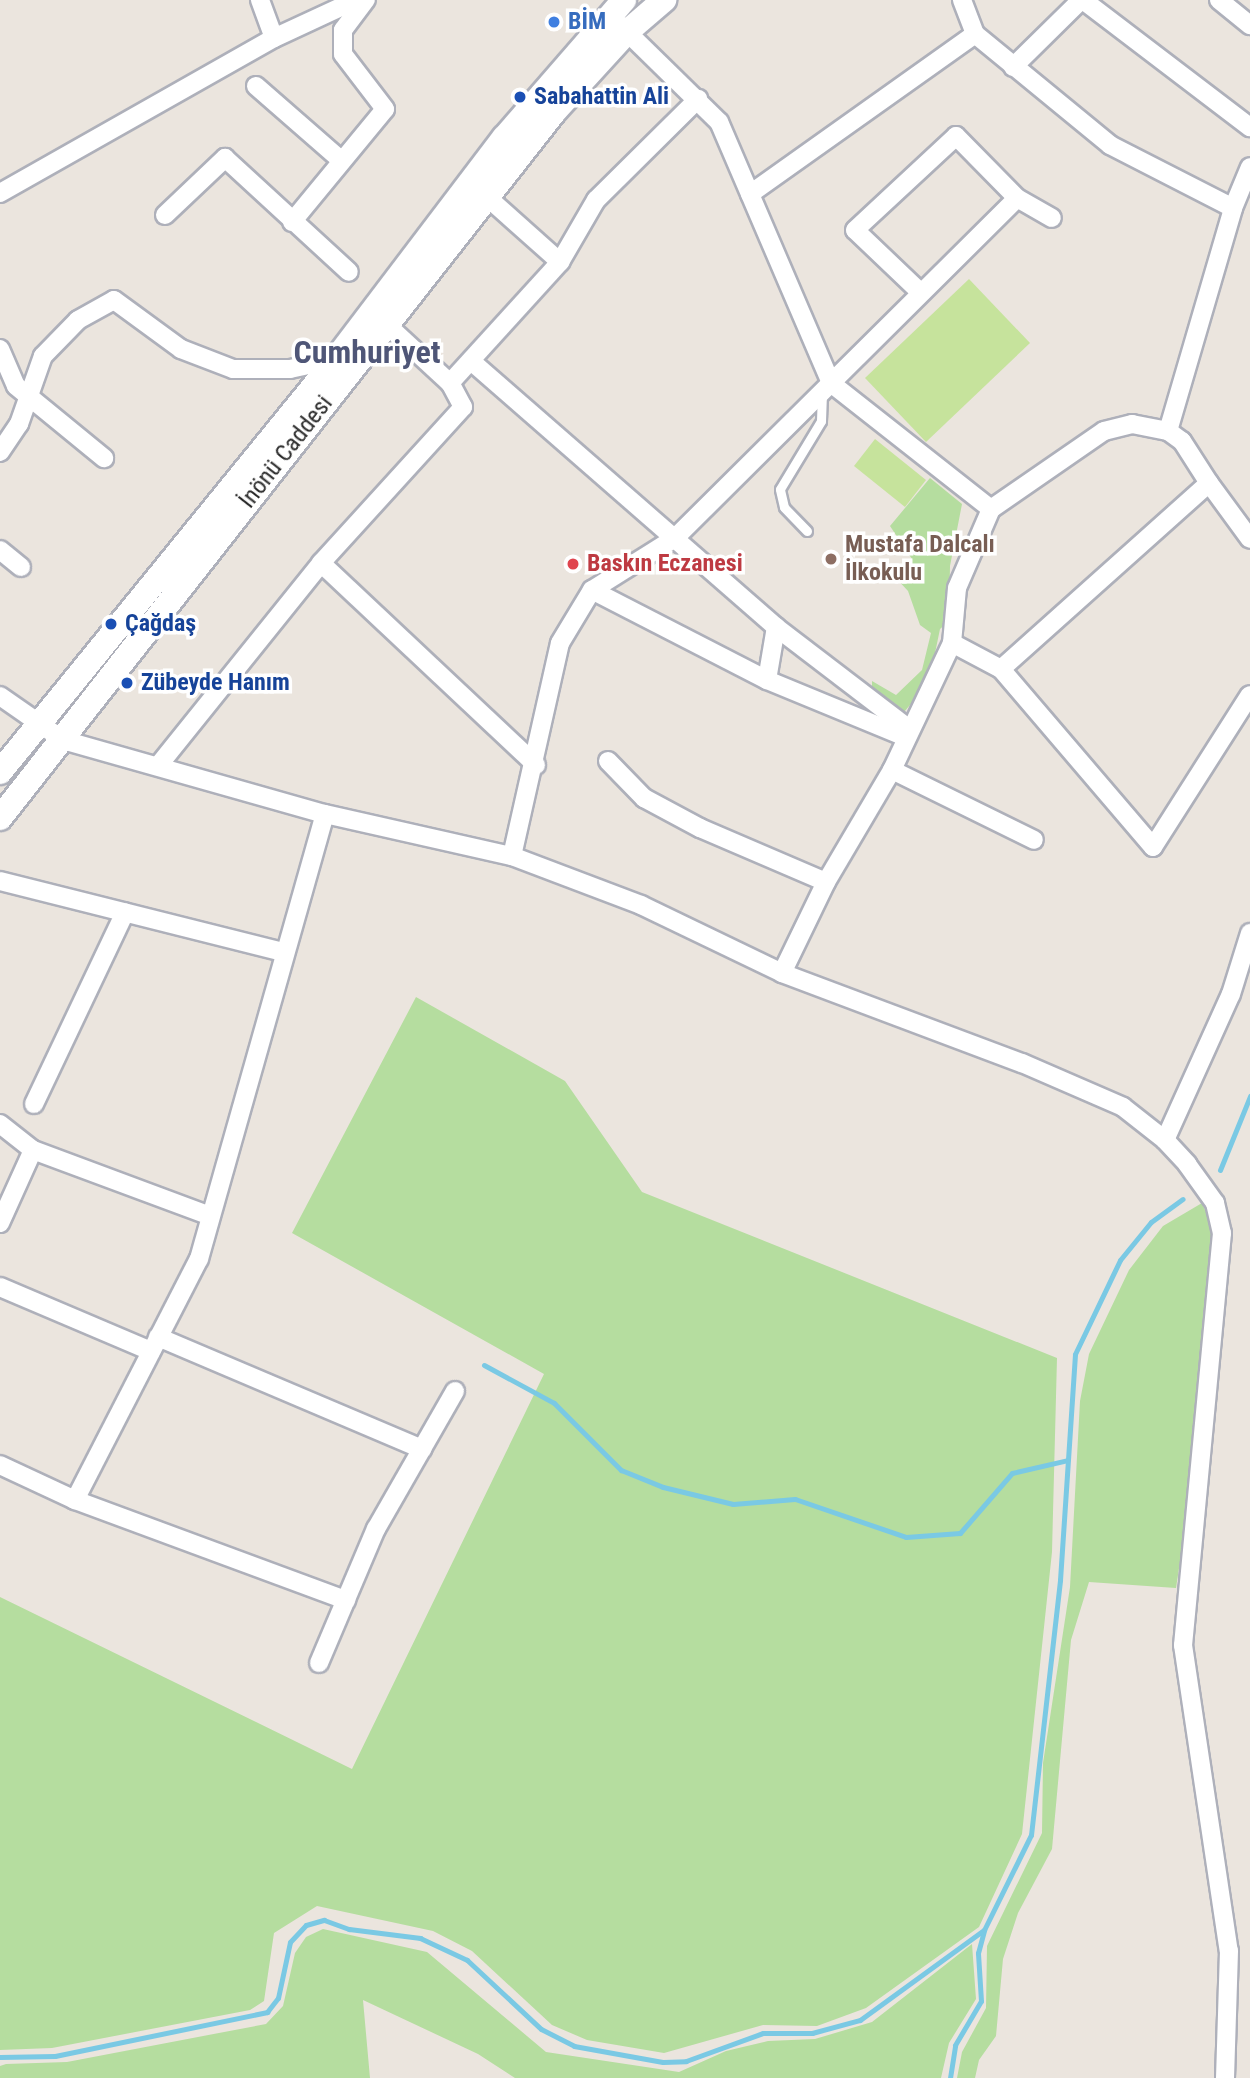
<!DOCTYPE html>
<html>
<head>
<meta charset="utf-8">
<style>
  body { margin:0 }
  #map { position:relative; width:1250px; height:2078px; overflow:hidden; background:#ebe5de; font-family:"Roboto Condensed",sans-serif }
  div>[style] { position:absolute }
  .green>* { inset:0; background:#b5dd9f }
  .pitch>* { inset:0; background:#c6e39c }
  .stream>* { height:5px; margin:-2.5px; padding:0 2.5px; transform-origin:2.5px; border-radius:2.5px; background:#7ac9e4 }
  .roads { filter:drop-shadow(2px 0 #aeb0ba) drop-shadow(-2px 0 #aeb0ba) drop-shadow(0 2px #aeb0ba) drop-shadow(0 -2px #aeb0ba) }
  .service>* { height:9px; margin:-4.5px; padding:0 4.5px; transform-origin:4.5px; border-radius:4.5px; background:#fff }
  .minor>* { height:18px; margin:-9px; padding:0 9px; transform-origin:9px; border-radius:9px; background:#fff }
  .secondary>* { height:24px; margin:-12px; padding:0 12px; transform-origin:12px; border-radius:12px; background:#fff }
  .dots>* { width:19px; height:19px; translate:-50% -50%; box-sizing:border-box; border:4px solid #fff; border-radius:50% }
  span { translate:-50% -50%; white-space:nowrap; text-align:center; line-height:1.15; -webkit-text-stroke:7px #fff; paint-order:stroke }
  .shop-label { font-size:24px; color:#366cbe; font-weight:700 }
  .left { translate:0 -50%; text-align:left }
  .transit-label { font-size:24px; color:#164399; font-weight:700 }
  .street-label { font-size:24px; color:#2a2a2a }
  .education-label { font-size:24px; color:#785e54; font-weight:700 }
  .health-label { font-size:24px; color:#be3a42; font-weight:700 }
  .district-label { font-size:32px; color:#4f5677; font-weight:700 }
</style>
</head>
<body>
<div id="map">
  <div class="green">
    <div style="clip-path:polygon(930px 478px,962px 504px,950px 566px,949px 621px,940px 629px,929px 682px,900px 717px,872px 688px,872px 681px,896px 695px,922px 670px,931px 633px,920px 625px,908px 591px,895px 577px,912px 559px,890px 526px)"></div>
    <div style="clip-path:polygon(416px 997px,565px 1081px,642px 1192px,1057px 1358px,1052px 1552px,1022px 1834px,979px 1927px,866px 2008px,817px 2026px,763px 2025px,664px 2053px,587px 2040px,552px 2025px,472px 1951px,433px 1931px,317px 1906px,274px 1933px,264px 2001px,250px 2010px,52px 2048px,0 2050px,0 1597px,352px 1769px,544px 1374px,292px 1233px)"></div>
    <div style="clip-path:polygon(1202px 1203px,1213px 1228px,1197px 1452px,1176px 1588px,1089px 1582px,1071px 1640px,1052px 1849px,1018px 1913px,1003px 1959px,996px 2036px,979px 2060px,975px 2078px,957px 2078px,962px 2052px,986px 2008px,987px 1946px,1042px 1833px,1043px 1763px,1070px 1587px,1080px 1401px,1089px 1354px,1129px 1270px,1163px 1226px)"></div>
    <div style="clip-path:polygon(323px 1929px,427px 1952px,546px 2052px,679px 2072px,726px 2051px,768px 2041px,815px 2039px,872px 2022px,972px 1944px,976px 1999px,949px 2043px,941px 2078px,515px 2078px,478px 2054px,363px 2000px,370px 2078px,0 2078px,0 2066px,6px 2064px,67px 2062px,266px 2024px,283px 2006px,295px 1953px,306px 1937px)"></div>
  </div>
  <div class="pitch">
    <div style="clip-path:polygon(969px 279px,1030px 343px,926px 442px,865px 378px)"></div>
    <div style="clip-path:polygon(875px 439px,926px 480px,905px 507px,854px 466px)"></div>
  </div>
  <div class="stream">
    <div style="left:1220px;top:1170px;width:80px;rotate:-67.9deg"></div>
    <div style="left:484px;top:1365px;width:80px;rotate:28.5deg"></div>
    <div style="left:554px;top:1403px;width:95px;rotate:45deg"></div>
    <div style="left:621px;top:1470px;width:45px;rotate:22deg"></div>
    <div style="left:663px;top:1487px;width:72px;rotate:13.7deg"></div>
    <div style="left:733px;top:1504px;width:62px;rotate:-4.6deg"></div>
    <div style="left:795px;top:1499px;width:117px;rotate:18.9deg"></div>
    <div style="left:906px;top:1537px;width:54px;rotate:-4.2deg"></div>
    <div style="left:960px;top:1533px;width:79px;rotate:-49.1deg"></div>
    <div style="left:1012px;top:1473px;width:57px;rotate:-13.1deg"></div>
    <div style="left:0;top:2057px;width:55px;rotate:-1deg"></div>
    <div style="left:55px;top:2056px;width:217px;rotate:-11.7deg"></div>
    <div style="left:267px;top:2012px;width:18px;rotate:-52deg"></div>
    <div style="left:278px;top:1998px;width:57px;rotate:-77.9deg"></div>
    <div style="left:290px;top:1942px;width:23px;rotate:-47deg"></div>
    <div style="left:306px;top:1925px;width:19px;rotate:-16deg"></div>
    <div style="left:324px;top:1920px;width:27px;rotate:20deg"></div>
    <div style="left:349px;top:1929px;width:72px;rotate:7.2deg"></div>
    <div style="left:420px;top:1938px;width:52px;rotate:25.1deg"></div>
    <div style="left:467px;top:1960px;width:101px;rotate:43deg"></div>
    <div style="left:541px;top:2029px;width:37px;rotate:27deg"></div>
    <div style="left:574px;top:2046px;width:90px;rotate:10.2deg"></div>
    <div style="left:663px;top:2062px;width:23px;rotate:-2deg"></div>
    <div style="left:686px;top:2061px;width:82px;rotate:-20deg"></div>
    <div style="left:763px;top:2033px;width:49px"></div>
    <div style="left:812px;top:2033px;width:50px;rotate:-15.2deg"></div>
    <div style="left:860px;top:2020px;width:153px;rotate:-36deg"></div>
    <div style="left:950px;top:2078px;width:33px;rotate:-81deg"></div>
    <div style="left:955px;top:2045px;width:51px;rotate:-59.4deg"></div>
    <div style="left:981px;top:2001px;width:48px;rotate:-93.6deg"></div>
    <div style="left:978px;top:1953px;width:24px;rotate:-75deg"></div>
    <div style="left:984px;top:1930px;width:106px;rotate:-63.7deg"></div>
    <div style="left:1031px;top:1835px;width:257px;rotate:-83.5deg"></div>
    <div style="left:1060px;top:1580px;width:226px;rotate:-86.2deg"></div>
    <div style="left:1075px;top:1354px;width:104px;rotate:-64.4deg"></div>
    <div style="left:1120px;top:1260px;width:49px;rotate:-50.8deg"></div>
    <div style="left:1151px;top:1222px;width:39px;rotate:-36deg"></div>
  </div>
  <div class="roads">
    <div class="service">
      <div style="left:807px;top:531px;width:33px;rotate:-134deg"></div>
      <div style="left:784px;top:507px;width:18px;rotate:-103deg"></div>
      <div style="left:780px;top:489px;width:79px;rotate:-58.9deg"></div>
      <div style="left:821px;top:421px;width:27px;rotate:-88deg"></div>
    </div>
    <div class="minor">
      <div style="left:260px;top:0;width:40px;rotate:69.8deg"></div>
      <div style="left:962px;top:0;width:36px;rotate:69deg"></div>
      <div style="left:975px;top:34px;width:175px;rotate:39.4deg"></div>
      <div style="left:1110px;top:145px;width:138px;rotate:27.1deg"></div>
      <div style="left:1083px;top:0;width:210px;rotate:37.3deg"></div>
      <div style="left:1219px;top:0;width:40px;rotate:39deg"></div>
      <div style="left:1013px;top:67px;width:95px;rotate:-44.6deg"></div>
      <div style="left:256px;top:86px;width:114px;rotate:41.1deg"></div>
      <div style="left:0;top:193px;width:315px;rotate:-29.5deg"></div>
      <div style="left:274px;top:38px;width:90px;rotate:-24.9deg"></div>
      <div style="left:750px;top:194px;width:276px;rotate:-35.4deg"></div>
      <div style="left:486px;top:196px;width:99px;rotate:41.7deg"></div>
      <div style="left:165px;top:215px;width:83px;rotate:-43.5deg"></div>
      <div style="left:225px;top:158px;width:168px;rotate:42.6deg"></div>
      <div style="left:292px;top:222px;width:146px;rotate:-50.5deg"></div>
      <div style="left:385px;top:109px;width:69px;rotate:-127.4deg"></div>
      <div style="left:343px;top:54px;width:24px;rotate:-90deg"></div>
      <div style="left:343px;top:30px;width:38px;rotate:-53deg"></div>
      <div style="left:919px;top:291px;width:88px;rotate:-136.4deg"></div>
      <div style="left:855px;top:230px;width:138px;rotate:-42.9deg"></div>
      <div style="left:956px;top:136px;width:87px;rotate:45.5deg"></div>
      <div style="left:1017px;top:198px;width:40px;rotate:29.7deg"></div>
      <div style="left:386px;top:324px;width:87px;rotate:42.7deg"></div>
      <div style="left:0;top:349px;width:40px;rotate:66.6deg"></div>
      <div style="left:16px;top:386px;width:114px;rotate:39.3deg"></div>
      <div style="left:471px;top:361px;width:405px;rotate:41.1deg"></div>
      <div style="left:776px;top:627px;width:166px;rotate:37.4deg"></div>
      <div style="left:1168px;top:431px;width:232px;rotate:-73.7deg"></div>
      <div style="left:1233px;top:208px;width:44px;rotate:-67.5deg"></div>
      <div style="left:0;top:452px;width:34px;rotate:-56deg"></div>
      <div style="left:19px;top:424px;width:72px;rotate:-70.6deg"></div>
      <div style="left:43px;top:356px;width:50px;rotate:-45.8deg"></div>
      <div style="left:78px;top:320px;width:41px;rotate:-29.1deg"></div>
      <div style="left:114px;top:300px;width:83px;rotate:36.2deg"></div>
      <div style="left:181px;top:349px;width:56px;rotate:21deg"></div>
      <div style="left:233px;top:369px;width:57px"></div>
      <div style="left:290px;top:369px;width:47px;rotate:-12.3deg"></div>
      <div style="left:1209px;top:483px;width:69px;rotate:53.8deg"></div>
      <div style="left:991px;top:509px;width:137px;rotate:-34.6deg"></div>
      <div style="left:1104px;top:431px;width:29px;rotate:-14deg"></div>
      <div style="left:1132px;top:424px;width:37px;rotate:11deg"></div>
      <div style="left:1168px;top:431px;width:17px;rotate:36deg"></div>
      <div style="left:1182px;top:441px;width:50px;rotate:57.3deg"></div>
      <div style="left:1209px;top:483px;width:279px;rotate:138.2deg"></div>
      <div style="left:0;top:550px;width:27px;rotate:39deg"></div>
      <div style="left:321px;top:563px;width:295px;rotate:43.2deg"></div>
      <div style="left:592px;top:590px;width:197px;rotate:27.2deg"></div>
      <div style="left:767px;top:680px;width:149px;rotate:22.4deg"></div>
      <div style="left:952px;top:643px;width:55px;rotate:28deg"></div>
      <div style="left:1001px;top:669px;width:234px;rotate:49.5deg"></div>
      <div style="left:1153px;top:847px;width:180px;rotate:-57.5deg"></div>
      <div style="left:767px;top:680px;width:54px;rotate:-80.4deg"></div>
      <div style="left:0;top:696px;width:77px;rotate:34.9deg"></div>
      <div style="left:63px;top:740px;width:272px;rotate:15.8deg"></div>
      <div style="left:325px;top:814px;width:192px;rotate:12.7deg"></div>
      <div style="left:512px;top:856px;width:138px;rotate:20.8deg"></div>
      <div style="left:641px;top:905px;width:157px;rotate:25.7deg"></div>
      <div style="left:782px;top:973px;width:256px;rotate:20.6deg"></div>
      <div style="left:1022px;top:1063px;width:110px;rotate:23.5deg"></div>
      <div style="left:1123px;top:1107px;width:53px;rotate:38.2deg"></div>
      <div style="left:1165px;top:1140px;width:33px;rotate:47deg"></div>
      <div style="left:1187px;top:1164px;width:48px;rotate:54.3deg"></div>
      <div style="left:1215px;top:1203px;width:31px;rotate:77deg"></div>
      <div style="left:1222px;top:1233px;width:414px;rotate:95.4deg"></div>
      <div style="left:1183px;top:1645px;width:309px;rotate:81.5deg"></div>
      <div style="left:1229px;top:1951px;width:127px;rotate:91.8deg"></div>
      <div style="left:608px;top:761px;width:52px;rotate:45.8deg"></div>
      <div style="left:644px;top:798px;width:64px;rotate:28.2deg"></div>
      <div style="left:700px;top:828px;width:137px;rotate:23.2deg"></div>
      <div style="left:158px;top:766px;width:260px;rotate:-51.2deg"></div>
      <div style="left:321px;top:563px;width:211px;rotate:-47.7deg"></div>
      <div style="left:463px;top:407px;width:27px;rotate:-118deg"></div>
      <div style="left:450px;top:383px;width:164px;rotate:-47.7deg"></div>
      <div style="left:560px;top:262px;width:72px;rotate:-59.9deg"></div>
      <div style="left:596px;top:200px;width:144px;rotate:-44.7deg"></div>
      <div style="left:892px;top:770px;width:158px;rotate:26.2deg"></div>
      <div style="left:512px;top:856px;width:218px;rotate:-77.3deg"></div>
      <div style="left:560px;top:643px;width:62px;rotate:-58.9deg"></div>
      <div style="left:592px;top:590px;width:98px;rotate:-32.1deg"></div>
      <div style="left:675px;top:538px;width:220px;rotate:-44.8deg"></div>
      <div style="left:831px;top:383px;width:284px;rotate:-113.2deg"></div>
      <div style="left:719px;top:122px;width:140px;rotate:-135.6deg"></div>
      <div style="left:0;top:881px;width:292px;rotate:14.1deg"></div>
      <div style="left:782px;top:973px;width:101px;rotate:-64.2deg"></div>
      <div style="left:826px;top:882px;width:130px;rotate:-59.5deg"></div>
      <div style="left:892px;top:770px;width:140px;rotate:-64.7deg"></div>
      <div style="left:952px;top:643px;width:55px;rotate:-84.8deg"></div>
      <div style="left:957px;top:588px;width:86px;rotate:-66.7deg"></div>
      <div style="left:991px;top:509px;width:204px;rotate:-141.8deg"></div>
      <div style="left:831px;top:383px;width:262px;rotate:-44.8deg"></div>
      <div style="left:34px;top:1104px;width:212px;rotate:-64.6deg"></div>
      <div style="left:0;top:1124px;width:42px;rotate:38.2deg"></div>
      <div style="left:1165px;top:1140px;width:160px;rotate:-65.7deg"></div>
      <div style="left:1231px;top:994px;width:64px;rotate:-72.7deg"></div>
      <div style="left:0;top:1223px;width:80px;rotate:-65.7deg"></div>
      <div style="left:33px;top:1150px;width:189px;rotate:20.4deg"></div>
      <div style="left:0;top:1287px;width:164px;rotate:23deg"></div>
      <div style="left:158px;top:1337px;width:287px;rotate:23deg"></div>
      <div style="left:0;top:1465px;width:83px;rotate:25deg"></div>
      <div style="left:75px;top:1500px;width:289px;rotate:20.3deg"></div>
      <div style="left:75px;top:1500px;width:271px;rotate:-62.8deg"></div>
      <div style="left:199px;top:1259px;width:462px;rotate:-74.2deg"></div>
      <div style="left:319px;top:1663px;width:146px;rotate:-67deg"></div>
      <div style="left:376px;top:1529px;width:159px;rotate:-60.2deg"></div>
    </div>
    <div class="secondary">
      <div style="left:0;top:772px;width:532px;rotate:-50.87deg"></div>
      <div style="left:336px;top:359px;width:278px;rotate:-52.8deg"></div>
      <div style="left:504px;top:138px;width:183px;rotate:-49deg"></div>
      <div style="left:0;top:818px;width:897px;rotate:-51.88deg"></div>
      <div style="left:554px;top:112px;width:110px;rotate:-47.6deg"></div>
      <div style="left:628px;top:31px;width:48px;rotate:-40.7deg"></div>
    </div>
  </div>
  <div class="dots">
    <div style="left:554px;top:22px;background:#3f7fe0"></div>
    <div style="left:520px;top:97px;background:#1a4fb4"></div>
    <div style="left:831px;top:559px;background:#8d6e63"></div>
    <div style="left:573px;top:564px;background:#e0444e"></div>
    <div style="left:111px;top:624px;background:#1a4fb4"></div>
    <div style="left:127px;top:683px;background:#1a4fb4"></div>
  </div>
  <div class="shop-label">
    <span class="left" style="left:568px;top:22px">BİM</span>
  </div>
  <div class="transit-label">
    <span class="left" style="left:534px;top:97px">Sabahattin Ali</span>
    <span class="left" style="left:125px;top:624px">Çağdaş</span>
    <span class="left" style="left:141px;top:683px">Zübeyde Hanım</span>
  </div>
  <div class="street-label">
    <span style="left:286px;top:452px;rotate:-52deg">İnönü Caddesi</span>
  </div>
  <div class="education-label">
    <span class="left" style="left:845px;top:559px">Mustafa Dalcalı<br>İlkokulu</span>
  </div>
  <div class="health-label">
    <span class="left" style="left:587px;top:564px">Baskın Eczanesi</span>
  </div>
  <div class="district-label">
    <span style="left:367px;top:352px">Cumhuriyet</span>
  </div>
</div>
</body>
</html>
